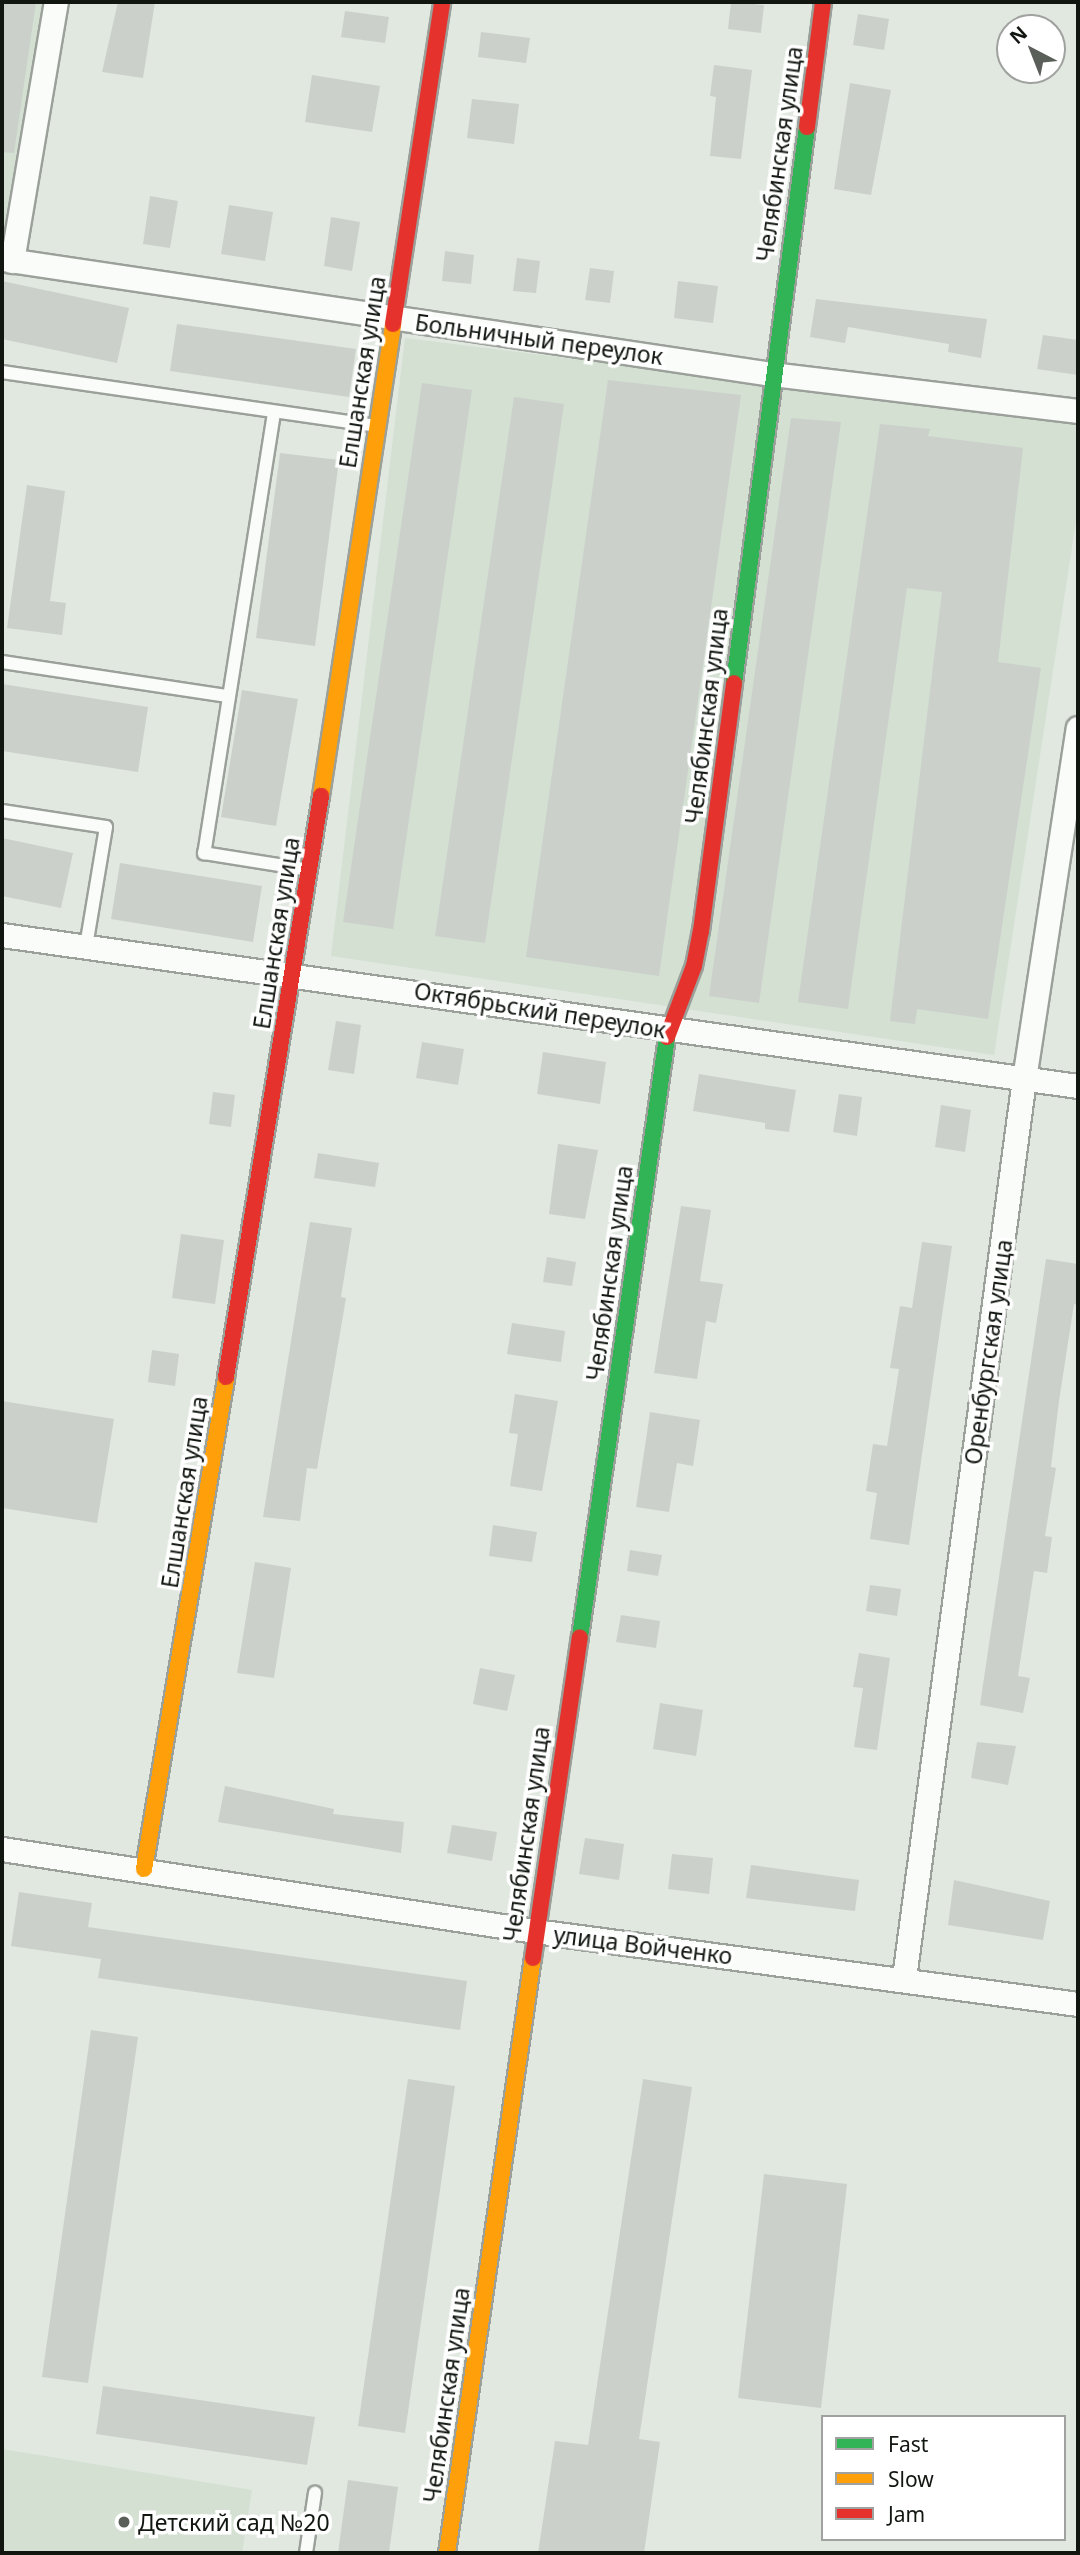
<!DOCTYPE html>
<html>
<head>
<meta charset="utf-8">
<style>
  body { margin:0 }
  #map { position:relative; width:1080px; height:2555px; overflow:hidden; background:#e1e8e0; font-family:"Noto Sans",sans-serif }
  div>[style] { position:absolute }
  .built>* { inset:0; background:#d3e0d2 }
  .building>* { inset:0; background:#cbd0cb }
  .roads { filter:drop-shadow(2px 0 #9ba09a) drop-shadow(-2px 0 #9ba09a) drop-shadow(0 2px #9ba09a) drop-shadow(0 -2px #9ba09a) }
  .lane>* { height:12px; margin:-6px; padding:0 6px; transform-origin:6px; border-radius:6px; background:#fafcfa }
  .street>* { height:23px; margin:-11.5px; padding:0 11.5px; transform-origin:11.5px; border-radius:11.5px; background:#fafcfa }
  .fast>* { height:16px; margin:-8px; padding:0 8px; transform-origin:8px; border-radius:8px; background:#30b455 }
  .slow>* { height:16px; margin:-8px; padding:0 8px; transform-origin:8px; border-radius:8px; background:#ff9f0a }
  .jam>* { height:16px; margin:-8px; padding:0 8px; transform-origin:8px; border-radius:8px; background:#e5322d }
  .dots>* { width:19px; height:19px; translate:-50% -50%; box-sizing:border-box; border:4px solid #fff; border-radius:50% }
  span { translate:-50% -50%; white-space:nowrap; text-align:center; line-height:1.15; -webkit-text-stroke:7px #fff; paint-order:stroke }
  .street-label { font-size:23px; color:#111611 }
  .poi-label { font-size:23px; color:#111611 }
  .left { translate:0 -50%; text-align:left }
  .frame { position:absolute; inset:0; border:4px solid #111611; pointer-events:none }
  .legend { position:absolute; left:821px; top:2415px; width:245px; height:126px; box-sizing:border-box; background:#fff; border:2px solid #a0a2a0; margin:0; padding:9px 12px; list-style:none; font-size:21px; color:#111611 }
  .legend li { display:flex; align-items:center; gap:14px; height:35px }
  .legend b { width:35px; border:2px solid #a0a2a0 }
  .north { position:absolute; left:996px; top:14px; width:70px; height:70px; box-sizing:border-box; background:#fff; border:2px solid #a0a2a0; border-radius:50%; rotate:318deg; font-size:19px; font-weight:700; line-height:28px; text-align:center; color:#111611 }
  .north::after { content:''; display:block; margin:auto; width:24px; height:32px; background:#5a6059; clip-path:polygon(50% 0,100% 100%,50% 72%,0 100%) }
</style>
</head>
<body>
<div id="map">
  <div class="built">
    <div style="clip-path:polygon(2px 2px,45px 2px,5px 243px,2px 243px)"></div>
    <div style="clip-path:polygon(405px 338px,1078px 422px,1078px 508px,994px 1055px,331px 956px)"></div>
    <div style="clip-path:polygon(2px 2449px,252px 2490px,242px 2553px,2px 2553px)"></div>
  </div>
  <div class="building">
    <div style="clip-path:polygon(2px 2px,36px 2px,14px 153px,2px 152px)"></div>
    <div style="clip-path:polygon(118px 2px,155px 2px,143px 78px,102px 72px)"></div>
    <div style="clip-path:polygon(731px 2px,764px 5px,761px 33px,728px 29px)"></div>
    <div style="clip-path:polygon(345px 11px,389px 17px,385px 43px,341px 37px)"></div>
    <div style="clip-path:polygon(858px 14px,889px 19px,884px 50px,853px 45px)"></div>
    <div style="clip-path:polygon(481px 32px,530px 38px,526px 63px,478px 57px)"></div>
    <div style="clip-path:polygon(714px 65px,752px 70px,741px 159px,710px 156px,716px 97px,710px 96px)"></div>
    <div style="clip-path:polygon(312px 75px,380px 86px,372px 132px,305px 122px)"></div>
    <div style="clip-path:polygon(850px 83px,891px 90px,871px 195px,834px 189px)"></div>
    <div style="clip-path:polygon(472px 99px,519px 104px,514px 144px,467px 138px)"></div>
    <div style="clip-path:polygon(150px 196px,178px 201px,170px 248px,143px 244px)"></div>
    <div style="clip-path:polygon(229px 205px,273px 212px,265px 261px,221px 254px)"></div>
    <div style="clip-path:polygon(331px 217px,360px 222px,352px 271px,324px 266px)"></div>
    <div style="clip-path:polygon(445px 251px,474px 255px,471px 284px,442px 281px)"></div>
    <div style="clip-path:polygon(517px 258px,540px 261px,536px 293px,513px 291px)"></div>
    <div style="clip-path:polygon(590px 268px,614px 271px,610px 303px,585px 300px)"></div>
    <div style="clip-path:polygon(2px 281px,129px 308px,117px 363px,2px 339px)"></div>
    <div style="clip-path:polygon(678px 281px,718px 286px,713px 323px,674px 318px)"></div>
    <div style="clip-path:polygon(816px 299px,987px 319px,981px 358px,948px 352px,949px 344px,848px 327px,845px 343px,810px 337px)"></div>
    <div style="clip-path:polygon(177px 324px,356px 349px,349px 397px,170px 371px)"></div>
    <div style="clip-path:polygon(1043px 335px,1078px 340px,1078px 375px,1037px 369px)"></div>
    <div style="clip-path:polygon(608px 380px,741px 395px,659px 976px,526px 957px)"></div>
    <div style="clip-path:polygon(422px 383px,472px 390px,393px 929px,343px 922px)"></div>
    <div style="clip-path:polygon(514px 397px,564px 404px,485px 943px,435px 936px)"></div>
    <div style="clip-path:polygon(791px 418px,841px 422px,759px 1003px,709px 996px)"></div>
    <div style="clip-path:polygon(880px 424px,930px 429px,928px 436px,1023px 448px,998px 662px,1041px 668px,988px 1019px,917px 1009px,915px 1024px,890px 1021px,942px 592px,907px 588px,848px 1009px,798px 1002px)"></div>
    <div style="clip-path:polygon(280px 453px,339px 460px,315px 646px,256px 638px)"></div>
    <div style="clip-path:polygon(27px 485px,65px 491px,50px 601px,66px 603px,62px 635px,7px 628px)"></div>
    <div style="clip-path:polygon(2px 684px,148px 707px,138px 772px,2px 751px)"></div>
    <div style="clip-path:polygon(242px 690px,298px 699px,276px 826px,221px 817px)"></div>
    <div style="clip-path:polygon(2px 838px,73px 853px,61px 908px,2px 896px)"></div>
    <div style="clip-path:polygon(120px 863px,262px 886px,253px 942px,111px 919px)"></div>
    <div style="clip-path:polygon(336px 1021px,361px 1025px,354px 1074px,328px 1070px)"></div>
    <div style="clip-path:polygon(422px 1042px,464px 1049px,458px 1085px,416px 1078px)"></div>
    <div style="clip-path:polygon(543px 1052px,606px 1062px,600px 1104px,537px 1094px)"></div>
    <div style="clip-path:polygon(699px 1074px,796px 1090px,789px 1132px,765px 1129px,765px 1123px,693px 1111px)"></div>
    <div style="clip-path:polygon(213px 1092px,235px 1095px,231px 1127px,209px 1124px)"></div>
    <div style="clip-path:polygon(839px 1094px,862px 1097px,857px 1136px,833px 1132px)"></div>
    <div style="clip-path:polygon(941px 1105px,971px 1110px,965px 1152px,935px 1147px)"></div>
    <div style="clip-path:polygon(558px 1144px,598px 1150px,585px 1219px,549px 1214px)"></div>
    <div style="clip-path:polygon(318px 1153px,379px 1163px,375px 1187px,314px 1178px)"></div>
    <div style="clip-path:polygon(681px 1206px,711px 1210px,700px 1281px,723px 1284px,716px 1323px,706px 1321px,697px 1379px,654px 1373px)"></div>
    <div style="clip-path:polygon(310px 1222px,352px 1228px,341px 1297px,346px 1298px,317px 1469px,307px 1468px,300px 1521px,263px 1517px)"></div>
    <div style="clip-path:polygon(181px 1234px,224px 1240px,215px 1304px,172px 1298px)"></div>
    <div style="clip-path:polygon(922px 1242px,952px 1246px,909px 1545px,870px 1539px,877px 1493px,866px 1491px,873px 1444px,887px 1446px,899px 1369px,890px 1368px,900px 1306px,912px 1308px)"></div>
    <div style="clip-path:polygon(547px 1257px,576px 1262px,572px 1286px,543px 1282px)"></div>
    <div style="clip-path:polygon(1046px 1259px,1078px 1264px,1078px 1305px,1074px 1304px,1059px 1401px,1051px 1467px,1056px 1468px,1045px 1536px,1052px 1537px,1047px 1573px,1034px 1571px,1018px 1676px,1030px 1678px,1023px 1713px,980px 1705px)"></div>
    <div style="clip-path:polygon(512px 1323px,565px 1331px,561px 1362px,507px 1354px)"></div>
    <div style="clip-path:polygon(152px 1350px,179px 1354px,175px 1386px,148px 1382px)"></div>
    <div style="clip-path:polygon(515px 1394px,558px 1401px,542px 1491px,510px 1486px,518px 1434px,509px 1433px)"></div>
    <div style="clip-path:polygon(2px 1401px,114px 1419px,97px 1523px,2px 1508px)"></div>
    <div style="clip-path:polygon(650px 1412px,700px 1420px,693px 1466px,677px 1463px,669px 1512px,636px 1507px)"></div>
    <div style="clip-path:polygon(493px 1525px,537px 1532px,532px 1562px,489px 1556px)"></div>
    <div style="clip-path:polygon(630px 1550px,662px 1555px,658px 1576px,627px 1571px)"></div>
    <div style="clip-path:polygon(255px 1562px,291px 1568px,274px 1678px,237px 1673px)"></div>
    <div style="clip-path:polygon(870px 1585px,901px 1589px,897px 1616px,866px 1611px)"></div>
    <div style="clip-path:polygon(621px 1615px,660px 1621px,656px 1648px,616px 1642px)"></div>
    <div style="clip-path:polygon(859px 1653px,890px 1658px,877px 1750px,854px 1747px,863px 1688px,853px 1687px)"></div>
    <div style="clip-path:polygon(480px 1668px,515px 1675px,507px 1711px,473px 1704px)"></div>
    <div style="clip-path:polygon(660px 1703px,703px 1710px,696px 1756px,653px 1749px)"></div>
    <div style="clip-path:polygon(977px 1742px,1016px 1746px,1008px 1785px,971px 1778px)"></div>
    <div style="clip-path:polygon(225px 1786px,334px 1809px,333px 1814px,404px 1822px,401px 1853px,218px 1822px)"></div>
    <div style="clip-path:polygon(452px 1825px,497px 1832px,492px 1861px,447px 1853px)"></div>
    <div style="clip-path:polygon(585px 1838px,624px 1844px,619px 1880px,579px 1874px)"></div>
    <div style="clip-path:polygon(672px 1854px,713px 1858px,709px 1894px,668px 1889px)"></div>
    <div style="clip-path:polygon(751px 1865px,859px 1880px,855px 1911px,746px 1898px)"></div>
    <div style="clip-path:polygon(954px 1880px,1050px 1901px,1043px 1940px,948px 1925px)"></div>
    <div style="clip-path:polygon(19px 1892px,92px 1903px,88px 1927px,467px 1981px,460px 2030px,98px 1978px,101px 1959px,11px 1946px)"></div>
    <div style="clip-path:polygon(91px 2030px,138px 2037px,88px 2383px,42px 2377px)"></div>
    <div style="clip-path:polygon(408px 2079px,455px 2086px,405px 2433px,358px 2426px)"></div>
    <div style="clip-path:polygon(643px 2079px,692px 2087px,639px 2439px,660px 2442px,644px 2553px,538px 2553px,555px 2441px,588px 2445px)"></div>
    <div style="clip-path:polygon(764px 2174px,847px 2184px,821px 2408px,738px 2398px)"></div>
    <div style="clip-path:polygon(103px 2386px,315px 2417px,307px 2465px,96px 2434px)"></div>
    <div style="clip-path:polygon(348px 2480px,398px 2487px,389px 2553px,338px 2553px)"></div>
  </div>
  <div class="roads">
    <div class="lane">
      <div style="left:2px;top:372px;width:378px;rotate:8.2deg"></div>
      <div style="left:274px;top:413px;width:446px;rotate:99deg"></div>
      <div style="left:204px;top:853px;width:107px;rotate:9.1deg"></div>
      <div style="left:2px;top:662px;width:229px;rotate:8.6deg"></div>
      <div style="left:2px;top:811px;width:105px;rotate:8.7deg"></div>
      <div style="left:106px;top:827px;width:122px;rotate:99.5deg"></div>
      <div style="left:306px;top:2553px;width:61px;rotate:-81.5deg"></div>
    </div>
    <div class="street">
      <div style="left:2px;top:259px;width:779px;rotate:8.49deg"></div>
      <div style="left:772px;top:374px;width:308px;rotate:6.9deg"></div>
      <div style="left:12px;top:261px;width:263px;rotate:-80.4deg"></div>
      <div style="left:2px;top:935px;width:1087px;rotate:7.99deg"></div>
      <div style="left:2px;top:1849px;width:539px;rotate:8.75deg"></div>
      <div style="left:535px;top:1931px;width:548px;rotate:7.66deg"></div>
      <div style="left:904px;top:1978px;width:907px;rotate:-82.4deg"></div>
      <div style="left:1024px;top:1079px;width:355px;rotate:-81.3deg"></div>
    </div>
    <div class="fast">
      <div style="left:734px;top:683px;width:561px;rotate:-82.52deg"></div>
      <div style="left:580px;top:1637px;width:606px;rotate:-81.75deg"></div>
    </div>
    <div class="slow">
      <div style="left:321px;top:796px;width:477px;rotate:-81.3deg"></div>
      <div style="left:144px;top:1869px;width:499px;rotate:-80.5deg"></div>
      <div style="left:447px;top:2553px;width:601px;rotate:-81.78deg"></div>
    </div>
    <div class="jam">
      <div style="left:807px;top:127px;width:126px;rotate:-82.7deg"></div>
      <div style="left:393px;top:324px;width:326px;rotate:-81.3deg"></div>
      <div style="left:667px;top:1037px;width:76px;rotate:-69.2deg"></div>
      <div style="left:694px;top:966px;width:36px;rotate:-79deg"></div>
      <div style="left:701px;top:931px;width:250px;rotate:-82.4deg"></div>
      <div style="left:226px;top:1377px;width:589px;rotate:-80.71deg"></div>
      <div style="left:533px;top:1958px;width:324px;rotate:-81.7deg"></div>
    </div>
  </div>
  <div class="dots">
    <div style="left:124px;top:2522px;background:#5a6059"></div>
  </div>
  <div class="street-label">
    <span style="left:779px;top:154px;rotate:-82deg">Челябинская улица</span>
    <span style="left:539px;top:339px;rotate:8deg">Больничный переулок</span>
    <span style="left:362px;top:372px;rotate:-81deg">Елшанская улица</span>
    <span style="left:706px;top:716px;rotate:-83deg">Челябинская улица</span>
    <span style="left:276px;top:933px;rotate:-81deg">Елшанская улица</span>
    <span style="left:540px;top:1010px;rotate:9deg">Октябрьский переулок</span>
    <span style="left:609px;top:1273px;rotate:-82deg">Челябинская улица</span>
    <span style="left:988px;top:1352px;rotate:-82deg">Оренбургская улица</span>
    <span style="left:184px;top:1492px;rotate:-81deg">Елшанская улица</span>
    <span style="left:526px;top:1834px;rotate:-82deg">Челябинская улица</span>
    <span style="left:643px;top:1945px;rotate:7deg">улица Войченко</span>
    <span style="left:446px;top:2395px;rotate:-82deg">Челябинская улица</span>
  </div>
  <div class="poi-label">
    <span class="left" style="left:138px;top:2522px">Детский сад №20</span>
  </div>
  <div class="frame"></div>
  <ul class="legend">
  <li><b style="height:9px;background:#30b455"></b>Fast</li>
  <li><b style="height:9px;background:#ff9f0a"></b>Slow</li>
  <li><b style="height:9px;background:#e5322d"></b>Jam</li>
  </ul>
  <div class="north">N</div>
</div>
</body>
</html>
